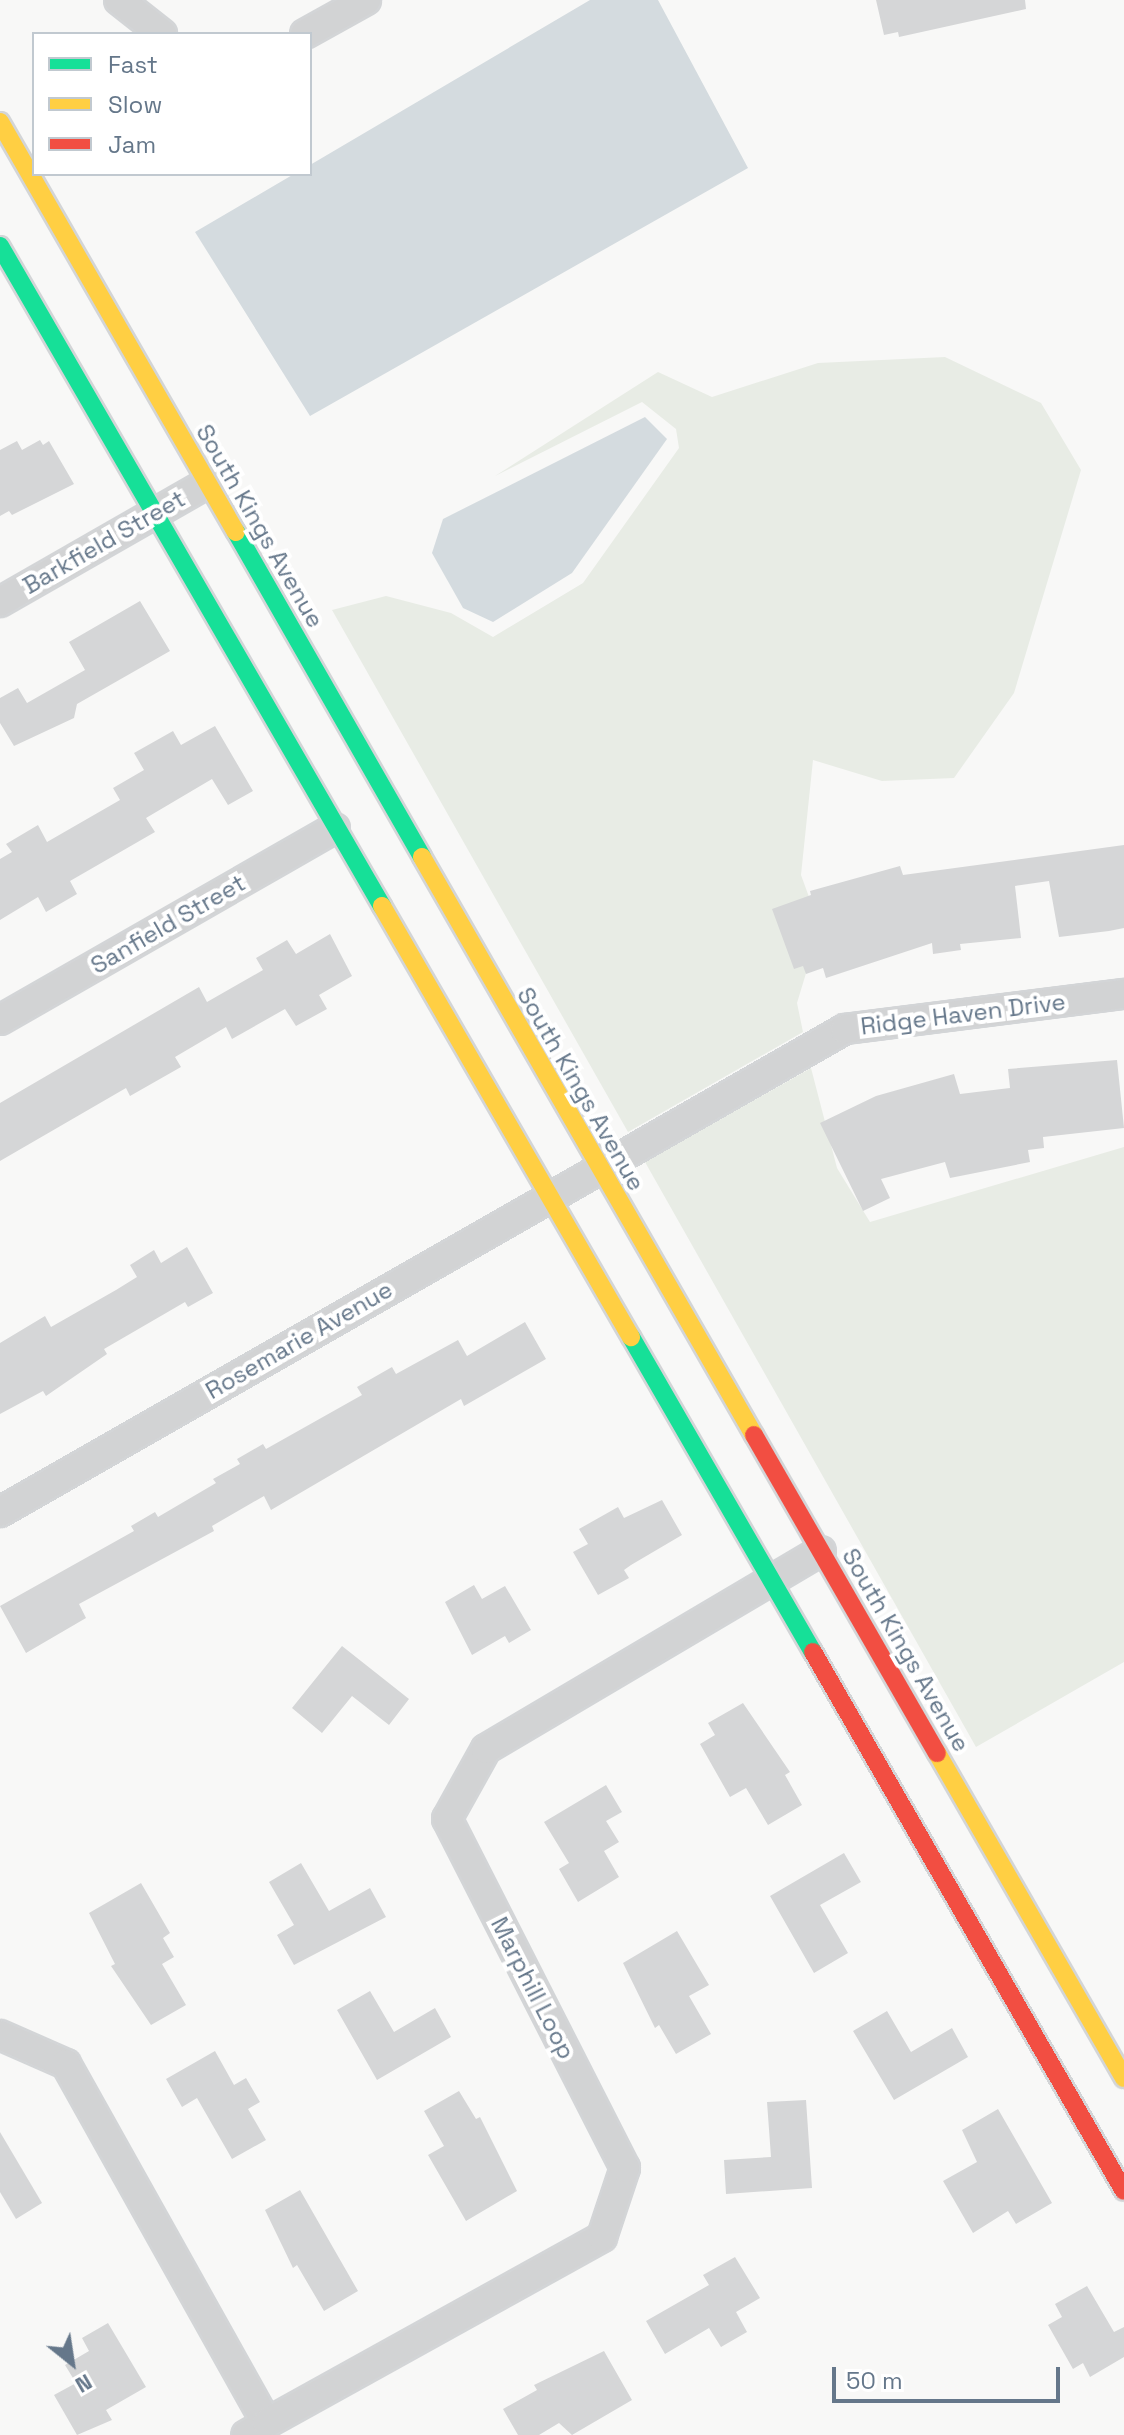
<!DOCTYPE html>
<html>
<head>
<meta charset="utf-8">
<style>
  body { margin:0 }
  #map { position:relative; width:1124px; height:2435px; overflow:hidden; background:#f8f8f7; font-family:"Space Grotesk",sans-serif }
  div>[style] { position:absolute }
  .green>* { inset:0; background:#e8ece5 }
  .water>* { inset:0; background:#d4dbdf }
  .building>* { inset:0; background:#d5d6d7 }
  .roads { filter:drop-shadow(2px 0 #d3d5d7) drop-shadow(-2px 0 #d3d5d7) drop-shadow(0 2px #d3d5d7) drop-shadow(0 -2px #d3d5d7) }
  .street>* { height:28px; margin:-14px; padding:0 14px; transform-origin:14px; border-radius:14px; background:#d2d3d4 }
  .fast>* { height:18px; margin:-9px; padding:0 9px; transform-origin:9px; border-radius:9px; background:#16e098 }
  .slow>* { height:18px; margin:-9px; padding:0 9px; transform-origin:9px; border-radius:9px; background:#ffcf43 }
  .jam>* { height:18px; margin:-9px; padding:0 9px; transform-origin:9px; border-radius:9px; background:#f24e42 }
  span { translate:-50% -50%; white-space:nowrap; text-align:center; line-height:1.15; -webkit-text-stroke:8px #fff; paint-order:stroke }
  .street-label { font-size:24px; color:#65778a }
  .legend { position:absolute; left:32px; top:32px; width:280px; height:144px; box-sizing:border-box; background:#fff; border:2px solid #c1c9d0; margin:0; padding:10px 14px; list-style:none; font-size:24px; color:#65778a }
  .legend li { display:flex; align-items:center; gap:16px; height:40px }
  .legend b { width:40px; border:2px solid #c1c9d0 }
  .north { position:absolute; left:32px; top:2323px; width:80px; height:80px; -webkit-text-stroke:6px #fff; paint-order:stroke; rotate:150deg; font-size:22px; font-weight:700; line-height:32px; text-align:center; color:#65778a }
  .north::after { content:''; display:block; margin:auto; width:28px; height:36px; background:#65778a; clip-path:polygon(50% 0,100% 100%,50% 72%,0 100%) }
  .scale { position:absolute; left:832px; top:2367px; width:228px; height:36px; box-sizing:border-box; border:4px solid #65778a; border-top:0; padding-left:10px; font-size:24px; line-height:28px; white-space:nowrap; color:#65778a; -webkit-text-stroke:6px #fff; paint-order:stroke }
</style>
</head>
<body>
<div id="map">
  <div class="green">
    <div style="clip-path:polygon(945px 357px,1041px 403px,1081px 470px,1014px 693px,954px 778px,882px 781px,813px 760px,801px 875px,820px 927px,797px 1003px,803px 1032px,628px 1132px,332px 610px,386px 596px,451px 613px,493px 637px,583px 583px,679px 448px,676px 429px,642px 402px,495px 476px,658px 372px,712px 397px,818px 363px)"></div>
    <div style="clip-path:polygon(811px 1068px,837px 1168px,870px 1222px,1124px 1147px,1124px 1662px,976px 1747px,645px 1162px)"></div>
  </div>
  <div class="water">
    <div style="clip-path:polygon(590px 0,658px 0,748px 168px,310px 416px,195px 232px,294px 174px,310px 174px,310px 165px)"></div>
    <div style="clip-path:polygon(645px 417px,667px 439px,572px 573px,493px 622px,463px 608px,432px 553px,443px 519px)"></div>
  </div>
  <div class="building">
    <div style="clip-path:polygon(876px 0,1025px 0,1026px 9px,899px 37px,898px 32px,884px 35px)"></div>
    <div style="clip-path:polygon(40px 440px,43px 445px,49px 441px,74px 484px,12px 515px,9px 511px,0 516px,0 450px,17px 441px,22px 450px)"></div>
    <div style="clip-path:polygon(140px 601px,170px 651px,77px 704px,74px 718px,14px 746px,0 723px,0 698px,18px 688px,27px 703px,85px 670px,69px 642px)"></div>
    <div style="clip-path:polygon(215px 726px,253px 791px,228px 805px,212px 779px,146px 818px,155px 832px,70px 881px,77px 894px,46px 912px,38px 897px,0 920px,0 859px,12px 852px,6px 844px,38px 825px,47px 842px,120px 800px,113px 788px,144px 770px,134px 753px,173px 731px,181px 745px)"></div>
    <div style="clip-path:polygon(1124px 845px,1124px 928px,1109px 931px,1059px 937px,1049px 881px,1015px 886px,1021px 938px,960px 944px,961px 950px,933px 954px,932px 943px,826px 978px,823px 968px,806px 974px,803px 966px,794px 969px,772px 909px,811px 895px,810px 891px,900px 866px,903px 875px)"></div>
    <div style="clip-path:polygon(330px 934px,352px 976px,319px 995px,327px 1009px,296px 1026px,285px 1009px,232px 1039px,226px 1027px,175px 1057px,181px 1067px,130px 1096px,126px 1088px,0 1161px,0 1103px,199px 987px,207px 1002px,263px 970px,256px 958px,287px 940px,296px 954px)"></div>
    <div style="clip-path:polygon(1117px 1060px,1124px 1128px,1043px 1137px,1044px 1148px,1028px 1150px,1030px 1162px,950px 1178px,945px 1162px,881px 1179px,890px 1198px,863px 1211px,820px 1123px,876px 1096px,954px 1074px,960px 1094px,1010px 1088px,1008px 1069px)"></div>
    <div style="clip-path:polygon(187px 1247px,213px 1293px,188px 1307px,185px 1302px,104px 1349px,107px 1354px,46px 1396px,43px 1391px,0 1414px,0 1343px,45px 1316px,51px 1327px,116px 1290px,137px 1277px,130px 1265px,154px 1250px,161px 1263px)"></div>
    <div style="clip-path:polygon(525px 1322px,546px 1359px,464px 1406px,461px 1399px,271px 1510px,264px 1496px,212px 1526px,214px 1531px,79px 1604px,86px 1618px,26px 1653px,0 1606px,134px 1531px,131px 1526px,155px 1512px,158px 1517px,216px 1483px,213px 1479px,240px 1464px,237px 1459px,263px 1444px,266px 1449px,362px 1395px,357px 1387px,392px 1367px,396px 1374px,458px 1340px,467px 1356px)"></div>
    <div style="clip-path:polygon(662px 1500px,682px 1535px,631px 1565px,624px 1570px,629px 1578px,598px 1595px,573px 1552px,588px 1544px,579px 1529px,618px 1507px,624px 1518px)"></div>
    <div style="clip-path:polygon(474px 1585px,482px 1599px,505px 1586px,531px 1630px,509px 1643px,505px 1636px,472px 1655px,445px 1602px)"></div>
    <div style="clip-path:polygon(342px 1646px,409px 1699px,389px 1725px,352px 1696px,322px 1733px,292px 1708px)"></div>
    <div style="clip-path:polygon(743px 1703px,790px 1772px,785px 1775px,802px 1805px,768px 1825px,746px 1788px,730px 1797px,700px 1744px,715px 1735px,708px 1723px)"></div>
    <div style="clip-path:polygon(606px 1785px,622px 1812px,606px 1821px,619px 1842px,604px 1851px,619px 1877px,578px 1902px,559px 1869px,569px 1863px,544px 1822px)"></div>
    <div style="clip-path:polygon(844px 1853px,861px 1882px,820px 1905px,848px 1953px,814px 1973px,770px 1896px)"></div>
    <div style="clip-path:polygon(301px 1863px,329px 1911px,370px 1888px,386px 1917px,294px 1965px,277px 1935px,294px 1925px,269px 1882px)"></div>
    <div style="clip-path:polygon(141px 1883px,170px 1933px,163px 1938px,174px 1957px,162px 1964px,186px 2005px,151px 2025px,111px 1966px,115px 1964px,89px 1913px)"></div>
    <div style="clip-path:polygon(677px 1931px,709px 1985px,689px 1996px,711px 2034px,676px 2054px,659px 2025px,655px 2028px,623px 1963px)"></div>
    <div style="clip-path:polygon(370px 1991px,394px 2032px,435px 2008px,451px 2037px,377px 2080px,337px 2010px)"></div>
    <div style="clip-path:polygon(887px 2011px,911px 2052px,952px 2028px,968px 2057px,894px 2100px,853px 2031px)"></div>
    <div style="clip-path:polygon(215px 2051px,234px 2085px,246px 2078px,260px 2102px,248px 2109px,266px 2140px,232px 2159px,197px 2098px,182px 2107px,166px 2079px)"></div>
    <div style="clip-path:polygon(459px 2091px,476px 2119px,480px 2117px,517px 2191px,466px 2221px,428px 2155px,444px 2146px,424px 2111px)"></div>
    <div style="clip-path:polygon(806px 2100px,812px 2188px,726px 2194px,724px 2160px,771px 2157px,767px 2102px)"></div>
    <div style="clip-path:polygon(998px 2109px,1052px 2203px,1016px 2224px,1008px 2211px,973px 2233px,943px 2181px,977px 2162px,962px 2130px)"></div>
    <div style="clip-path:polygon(0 2132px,42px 2203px,16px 2219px,0 2192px)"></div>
    <div style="clip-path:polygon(300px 2190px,358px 2291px,324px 2311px,297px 2265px,293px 2268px,265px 2210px)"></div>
    <div style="clip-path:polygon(735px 2257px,760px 2298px,736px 2312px,747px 2332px,721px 2347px,709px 2328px,665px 2354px,646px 2321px,709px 2285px,703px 2275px)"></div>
    <div style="clip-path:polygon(1087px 2286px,1114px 2332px,1124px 2327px,1124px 2357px,1090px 2377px,1083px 2363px,1073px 2369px,1048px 2325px,1062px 2317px,1055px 2304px)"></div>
    <div style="clip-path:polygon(108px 2323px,146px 2387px,106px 2410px,112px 2420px,77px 2435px,54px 2395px,76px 2383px,65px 2365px,89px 2351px,82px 2338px)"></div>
    <div style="clip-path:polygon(604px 2351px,632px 2400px,572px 2435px,559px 2423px,539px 2435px,518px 2435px,503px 2409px,537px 2390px,534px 2385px)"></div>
  </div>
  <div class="roads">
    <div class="street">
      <div style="left:119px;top:0;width:55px;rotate:38.3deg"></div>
      <div style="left:305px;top:34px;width:70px;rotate:-29.1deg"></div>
      <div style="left:0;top:602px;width:240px;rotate:-29.8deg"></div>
      <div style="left:0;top:1020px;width:386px;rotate:-29.8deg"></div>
      <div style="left:0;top:1512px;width:973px;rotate:-29.75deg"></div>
      <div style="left:845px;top:1029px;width:281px;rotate:-7.2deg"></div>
      <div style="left:0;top:2035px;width:72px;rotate:23.7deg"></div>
      <div style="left:66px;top:2064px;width:411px;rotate:60.8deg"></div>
      <div style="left:267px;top:2423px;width:24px;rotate:150deg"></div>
      <div style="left:267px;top:2423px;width:383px;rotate:-29deg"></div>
      <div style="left:602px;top:2237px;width:73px;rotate:-71.6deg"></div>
      <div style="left:625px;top:2168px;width:392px;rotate:-117deg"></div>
      <div style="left:447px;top:1819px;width:80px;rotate:-60.9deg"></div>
      <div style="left:486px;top:1749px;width:389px;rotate:-30.6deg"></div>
    </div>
    <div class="fast">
      <div style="left:0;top:246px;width:763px;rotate:59.94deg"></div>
      <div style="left:236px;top:532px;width:374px;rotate:60.2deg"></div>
      <div style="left:631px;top:1337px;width:364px;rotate:60deg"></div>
    </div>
    <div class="slow">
      <div style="left:0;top:122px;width:473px;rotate:60.1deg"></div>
      <div style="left:422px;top:857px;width:667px;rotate:60.13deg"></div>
      <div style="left:382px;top:906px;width:498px;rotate:60deg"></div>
      <div style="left:937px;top:1753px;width:375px;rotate:60.1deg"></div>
    </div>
    <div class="jam">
      <div style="left:754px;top:1435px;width:367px;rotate:60.1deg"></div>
      <div style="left:813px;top:1652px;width:622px;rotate:60.02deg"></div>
    </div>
  </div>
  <div class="street-label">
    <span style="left:260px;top:526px;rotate:60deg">South Kings Avenue</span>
    <span style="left:104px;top:542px;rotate:-30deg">Barkfield Street</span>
    <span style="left:168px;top:924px;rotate:-30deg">Sanfield Street</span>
    <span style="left:963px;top:1014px;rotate:-7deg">Ridge Haven Drive</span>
    <span style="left:581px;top:1089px;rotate:60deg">South Kings Avenue</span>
    <span style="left:299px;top:1340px;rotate:-30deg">Rosemarie Avenue</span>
    <span style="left:906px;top:1650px;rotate:60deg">South Kings Avenue</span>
    <span style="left:533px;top:1988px;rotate:63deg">Marphill Loop</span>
  </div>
  <ul class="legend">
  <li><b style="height:10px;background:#16e098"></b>Fast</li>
  <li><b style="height:10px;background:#ffcf43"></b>Slow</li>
  <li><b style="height:10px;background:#f24e42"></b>Jam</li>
  </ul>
  <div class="north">N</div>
  <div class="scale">50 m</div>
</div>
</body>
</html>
